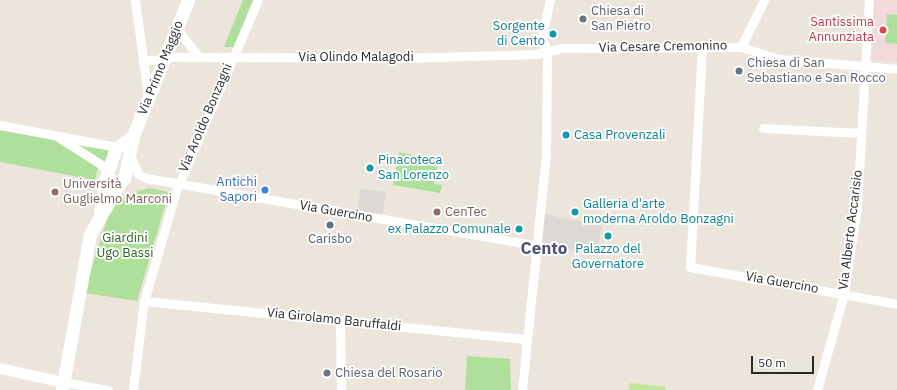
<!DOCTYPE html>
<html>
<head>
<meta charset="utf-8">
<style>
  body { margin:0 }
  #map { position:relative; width:897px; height:390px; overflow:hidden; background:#ebe5dc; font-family:"IBM Plex Sans",sans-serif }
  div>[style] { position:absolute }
  .medical>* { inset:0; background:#f2dada }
  .green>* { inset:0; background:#afe09b }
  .pitch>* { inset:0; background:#c1e697 }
  .plaza>* { inset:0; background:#dcd8d3 }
  .minor>* { height:9px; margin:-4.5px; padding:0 4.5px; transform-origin:4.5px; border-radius:4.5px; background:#fff }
  .tertiary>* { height:11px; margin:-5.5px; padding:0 5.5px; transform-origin:5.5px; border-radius:5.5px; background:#fff }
  .secondary>* { height:13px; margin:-6.5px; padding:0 6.5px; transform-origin:6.5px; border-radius:6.5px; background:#fff }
  .dots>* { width:11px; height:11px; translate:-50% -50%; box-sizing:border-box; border:2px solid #fff; border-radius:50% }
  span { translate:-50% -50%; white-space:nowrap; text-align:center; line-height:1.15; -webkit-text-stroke:3.5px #fff; paint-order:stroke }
  .worship-label { font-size:13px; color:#5b616d }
  .left { translate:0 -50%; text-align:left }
  .health-label { font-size:13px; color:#be3a42 }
  .right { translate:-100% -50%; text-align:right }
  .culture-label { font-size:13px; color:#0d838f }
  .street-label { font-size:13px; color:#2a2a2a }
  .shop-label { font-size:13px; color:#366cbe }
  .education-label { font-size:13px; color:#785e54 }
  .park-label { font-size:13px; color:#29631d }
  .service-label { font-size:13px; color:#4e5e75 }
  .district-label { font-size:17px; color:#4c5278; font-weight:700 }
  .scale { position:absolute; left:751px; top:356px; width:63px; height:18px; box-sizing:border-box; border:2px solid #2a2a2a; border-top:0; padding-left:5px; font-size:12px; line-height:14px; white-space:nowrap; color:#2a2a2a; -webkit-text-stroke:3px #fff; paint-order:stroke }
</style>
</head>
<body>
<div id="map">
  <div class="medical">
    <div style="clip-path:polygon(872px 0,897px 0,897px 62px,867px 59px)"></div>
  </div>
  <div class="green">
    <div style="clip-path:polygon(243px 0,253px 0,234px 47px,224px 47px)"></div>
    <div style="clip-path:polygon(887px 14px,897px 15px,897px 44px,885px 43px)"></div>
    <div style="clip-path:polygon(0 130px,57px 140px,98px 168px,95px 180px,0 162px)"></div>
    <div style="clip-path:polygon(73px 145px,108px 150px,107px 160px,104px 163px)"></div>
    <div style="clip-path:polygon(399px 152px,423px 157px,422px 164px,437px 167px,434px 184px,442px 185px,440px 193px,393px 185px)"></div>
    <div style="clip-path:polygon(149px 188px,169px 192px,137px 301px,84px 293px,107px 219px,117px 203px,131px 193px)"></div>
    <div style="clip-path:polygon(467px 356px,510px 359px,511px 390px,465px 390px)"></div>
  </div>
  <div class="pitch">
    <div style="clip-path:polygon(630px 383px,666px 387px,665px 390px,629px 390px)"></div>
  </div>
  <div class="plaza">
    <div style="clip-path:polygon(361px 189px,386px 192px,381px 220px,356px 215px)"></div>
    <div style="clip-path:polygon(539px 213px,602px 226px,597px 253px,535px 245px)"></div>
  </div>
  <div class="minor">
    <div style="left:135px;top:0;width:97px;rotate:82.3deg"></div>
    <div style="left:177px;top:29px;width:34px;rotate:52deg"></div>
    <div style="left:702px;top:47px;width:220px;rotate:93.1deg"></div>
    <div style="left:690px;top:267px;width:210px;rotate:10.1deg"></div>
    <div style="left:741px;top:47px;width:52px;rotate:-63.9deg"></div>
    <div style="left:165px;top:57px;width:239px;rotate:0.2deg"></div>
    <div style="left:404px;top:58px;width:132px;rotate:-1.7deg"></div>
    <div style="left:536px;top:54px;width:28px;rotate:-13deg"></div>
    <div style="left:563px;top:48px;width:178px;rotate:-0.3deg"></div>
    <div style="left:741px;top:47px;width:40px;rotate:18deg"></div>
    <div style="left:779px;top:59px;width:118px;rotate:4.8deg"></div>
    <div style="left:143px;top:60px;width:21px"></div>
    <div style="left:0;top:125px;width:120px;rotate:10.6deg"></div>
    <div style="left:763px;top:128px;width:97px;rotate:3deg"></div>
    <div style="left:58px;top:137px;width:59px;rotate:32.6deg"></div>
    <div style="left:131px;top:158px;width:17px;rotate:66deg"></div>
    <div style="left:138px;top:174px;width:9px;rotate:27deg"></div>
    <div style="left:146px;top:178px;width:395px;rotate:9.8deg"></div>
    <div style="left:144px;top:301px;width:383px;rotate:5.7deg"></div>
    <div style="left:340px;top:322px;width:68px;rotate:89.2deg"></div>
    <div style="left:63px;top:382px;width:46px;rotate:10.1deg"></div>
    <div style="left:133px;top:390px;width:90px;rotate:-83deg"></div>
    <div style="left:144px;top:301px;width:115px;rotate:-73.8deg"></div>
    <div style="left:176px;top:191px;width:208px;rotate:-66.8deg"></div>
    <div style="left:522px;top:390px;width:238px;rotate:-84.2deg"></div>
    <div style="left:546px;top:153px;width:101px;rotate:-89.4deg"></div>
    <div style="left:547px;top:52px;width:16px;rotate:-108deg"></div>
    <div style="left:542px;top:37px;width:38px;rotate:-78deg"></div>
    <div style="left:817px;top:390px;width:101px;rotate:-74.4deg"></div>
    <div style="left:844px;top:293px;width:87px;rotate:-81.4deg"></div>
    <div style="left:857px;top:207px;width:207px;rotate:-86.7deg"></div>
  </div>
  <div class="tertiary">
    <div style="left:0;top:368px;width:65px;rotate:12.5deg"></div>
  </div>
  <div class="secondary">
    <div style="left:107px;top:177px;width:12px;rotate:35deg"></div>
    <div style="left:117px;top:184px;width:9px;rotate:-36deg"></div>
    <div style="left:124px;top:179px;width:44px;rotate:-78.2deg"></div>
    <div style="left:133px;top:136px;width:147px;rotate:-68deg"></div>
    <div style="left:100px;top:212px;width:40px;rotate:-80deg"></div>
    <div style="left:107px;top:173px;width:27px;rotate:-70deg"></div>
    <div style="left:116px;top:148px;width:21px;rotate:-35deg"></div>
    <div style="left:62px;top:390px;width:158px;rotate:-79.8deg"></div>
    <div style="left:90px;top:234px;width:58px;rotate:-59.9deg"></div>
  </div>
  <div class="dots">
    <div style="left:583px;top:19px;background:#6b7280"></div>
    <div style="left:883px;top:30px;background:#e0444e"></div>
    <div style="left:553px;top:34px;background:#0f9aa8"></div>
    <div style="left:739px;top:71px;background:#6b7280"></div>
    <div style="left:566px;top:135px;background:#0f9aa8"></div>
    <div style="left:370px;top:168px;background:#0f9aa8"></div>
    <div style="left:265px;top:190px;background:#3f7fe0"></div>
    <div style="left:55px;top:192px;background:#8d6e63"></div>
    <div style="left:437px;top:212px;background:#8d6e63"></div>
    <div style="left:575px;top:212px;background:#0f9aa8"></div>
    <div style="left:330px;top:225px;background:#5c6f8a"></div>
    <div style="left:519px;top:229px;background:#0f9aa8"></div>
    <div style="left:608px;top:236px;background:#0f9aa8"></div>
    <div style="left:327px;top:373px;background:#6b7280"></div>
  </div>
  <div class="worship-label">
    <span class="left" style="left:591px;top:19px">Chiesa di<br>San Pietro</span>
    <span class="left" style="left:747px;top:71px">Chiesa di San<br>Sebastiano e San Rocco</span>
    <span class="left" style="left:335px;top:373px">Chiesa del Rosario</span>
  </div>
  <div class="health-label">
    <span class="right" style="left:874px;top:30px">Santissima<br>Annunziata</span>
  </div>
  <div class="culture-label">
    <span class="right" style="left:545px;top:34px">Sorgente<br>di Cento</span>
    <span class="left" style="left:574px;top:135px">Casa Provenzali</span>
    <span class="left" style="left:378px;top:168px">Pinacoteca<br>San Lorenzo</span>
    <span class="left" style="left:583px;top:212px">Galleria d'arte<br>moderna Aroldo Bonzagni</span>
    <span class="right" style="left:511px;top:229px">ex Palazzo Comunale</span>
    <span style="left:608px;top:257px">Palazzo del<br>Governatore</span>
  </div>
  <div class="street-label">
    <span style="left:663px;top:47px;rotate:-1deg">Via Cesare Cremonino</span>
    <span style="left:356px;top:57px">Via Olindo Malagodi</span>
    <span style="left:161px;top:68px;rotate:-68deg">Via Primo Maggio</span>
    <span style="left:206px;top:118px;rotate:-67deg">Via Aroldo Bonzagni</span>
    <span style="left:336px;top:212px;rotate:10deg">Via Guercino</span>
    <span style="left:851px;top:230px;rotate:-83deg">Via Alberto Accarisio</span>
    <span style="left:782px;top:283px;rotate:10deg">Via Guercino</span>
    <span style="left:334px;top:320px;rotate:6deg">Via Girolamo Baruffaldi</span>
  </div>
  <div class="shop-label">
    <span class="right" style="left:257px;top:190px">Antichi<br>Sapori</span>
  </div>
  <div class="education-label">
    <span class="left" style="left:63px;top:192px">Università<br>Guglielmo Marconi</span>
    <span class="left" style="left:445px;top:212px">CenTec</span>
  </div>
  <div class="park-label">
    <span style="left:125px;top:246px">Giardini<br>Ugo Bassi</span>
  </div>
  <div class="service-label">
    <span style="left:330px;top:239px">Carisbo</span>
  </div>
  <div class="district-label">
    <span style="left:544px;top:249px">Cento</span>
  </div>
  <div class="scale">50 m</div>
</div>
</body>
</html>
